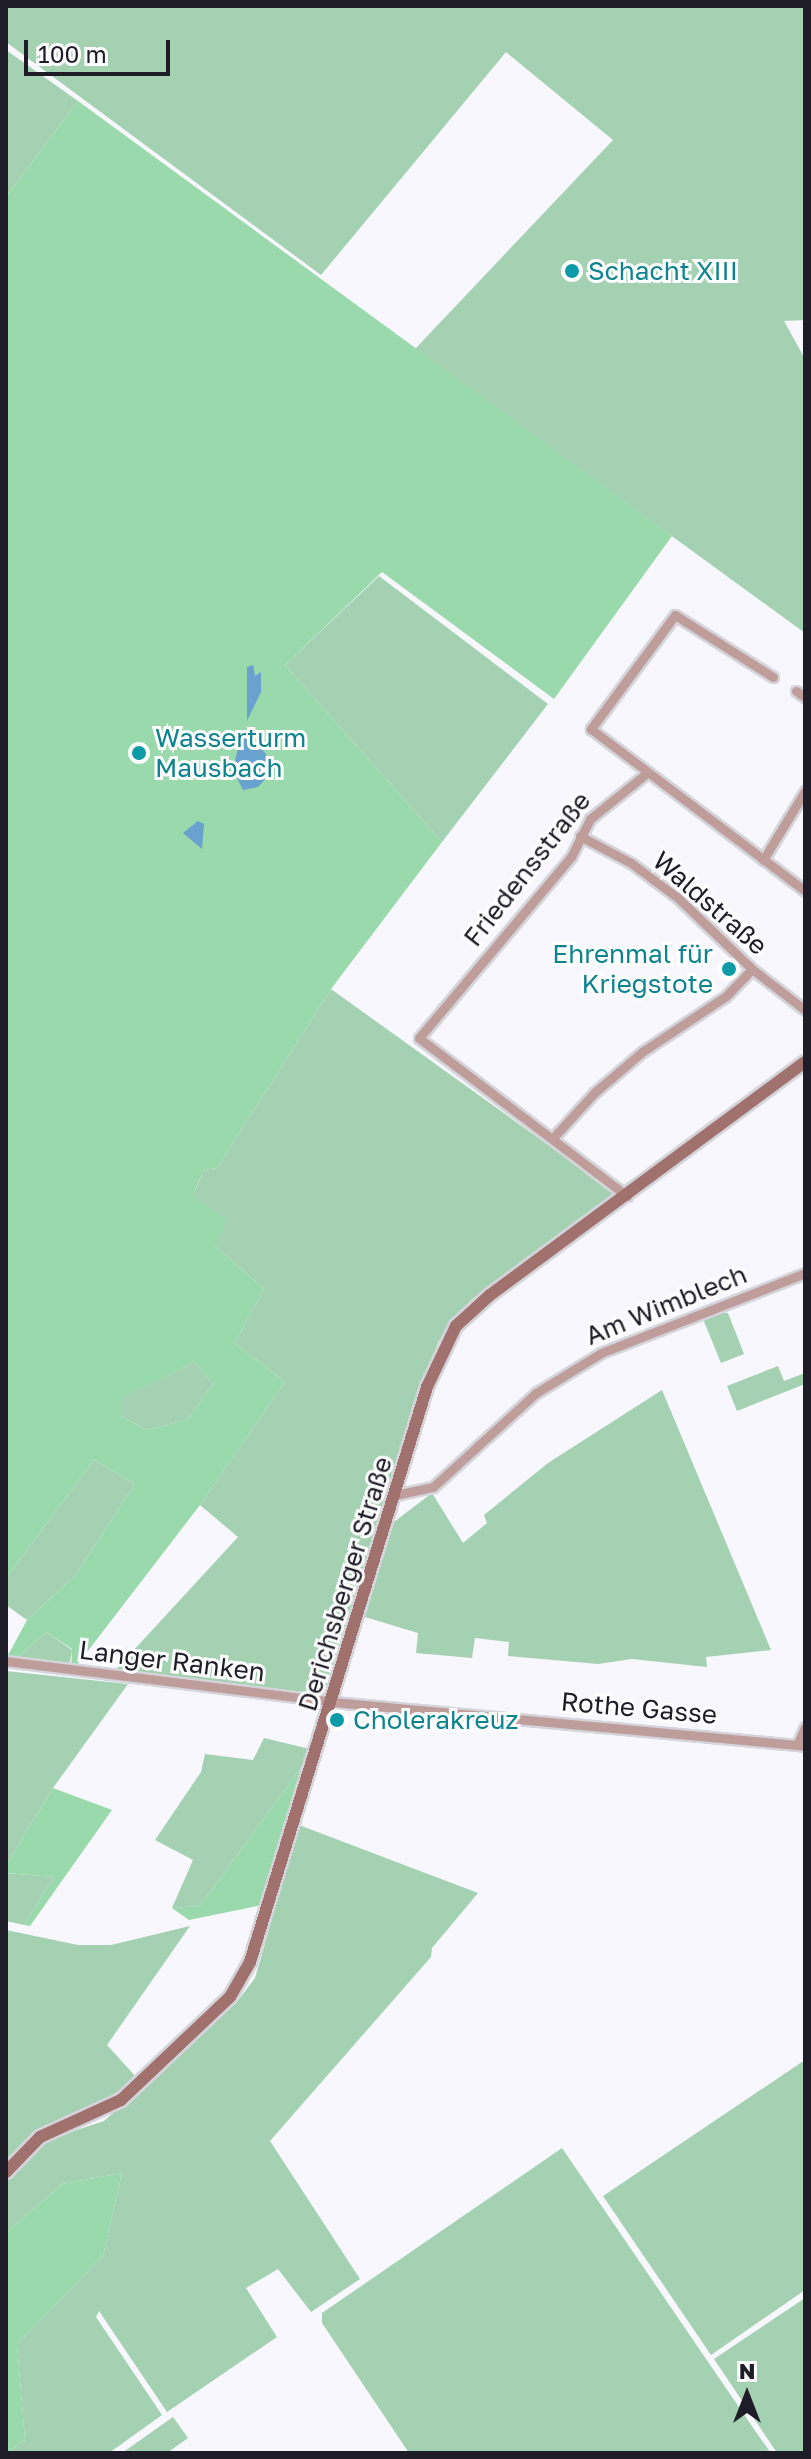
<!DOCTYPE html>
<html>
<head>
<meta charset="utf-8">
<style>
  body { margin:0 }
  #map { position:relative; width:811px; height:2459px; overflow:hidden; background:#f7f7fd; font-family:"Golos Text",sans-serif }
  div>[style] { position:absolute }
  .green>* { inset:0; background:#a4d1b1 }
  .forest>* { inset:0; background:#99d9ac }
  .water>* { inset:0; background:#69a1cf }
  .roads { filter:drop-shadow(2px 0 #d4d4db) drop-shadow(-2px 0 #d4d4db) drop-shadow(0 2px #d4d4db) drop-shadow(0 -2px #d4d4db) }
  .street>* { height:9px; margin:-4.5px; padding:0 4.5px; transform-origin:4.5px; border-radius:4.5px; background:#bf9d9a }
  .secondary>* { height:12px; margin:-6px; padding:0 6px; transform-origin:6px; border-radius:6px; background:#a1716d }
  .dots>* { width:22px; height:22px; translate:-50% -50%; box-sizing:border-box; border:4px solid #fff; border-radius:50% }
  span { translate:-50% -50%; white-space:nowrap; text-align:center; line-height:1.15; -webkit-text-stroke:6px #fff; paint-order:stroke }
  .culture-label { font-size:26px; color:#0d838f }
  .left { translate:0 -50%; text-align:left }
  .right { translate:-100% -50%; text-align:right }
  .street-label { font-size:26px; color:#1e1c27 }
  .frame { position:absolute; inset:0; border:8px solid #1e1c27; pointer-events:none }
  .north { position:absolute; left:707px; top:2355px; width:80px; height:80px; -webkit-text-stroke:6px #fff; paint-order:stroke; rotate:0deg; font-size:22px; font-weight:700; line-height:32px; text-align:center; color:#1e1c27 }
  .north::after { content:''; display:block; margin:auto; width:28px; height:36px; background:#1e1c27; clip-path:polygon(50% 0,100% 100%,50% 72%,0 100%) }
  .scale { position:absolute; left:24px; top:40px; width:146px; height:36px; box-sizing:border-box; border:4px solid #1e1c27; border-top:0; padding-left:10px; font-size:24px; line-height:28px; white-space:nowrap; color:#1e1c27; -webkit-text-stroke:6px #fff; paint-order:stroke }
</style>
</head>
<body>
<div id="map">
  <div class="green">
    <div style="clip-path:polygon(6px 6px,805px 6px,805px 320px,784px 321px,805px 359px,805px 633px,415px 349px,613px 140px,506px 52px,321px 275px,6px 42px)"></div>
    <div style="clip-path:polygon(6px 50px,78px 101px,6px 197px)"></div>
    <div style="clip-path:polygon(379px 576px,548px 704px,442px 842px,285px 665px)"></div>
    <div style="clip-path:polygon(331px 989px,615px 1193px,471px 1300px,438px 1342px,328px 1697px,109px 1677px,238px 1537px,200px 1505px,285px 1382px,235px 1343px,264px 1289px,215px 1246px,192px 1197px,204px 1170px,217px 1168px)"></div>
    <div style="clip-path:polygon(718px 1312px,728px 1313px,744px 1354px,721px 1363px,703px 1319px)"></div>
    <div style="clip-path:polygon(195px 1362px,213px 1384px,188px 1419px,147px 1430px,121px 1416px,121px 1398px)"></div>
    <div style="clip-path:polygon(778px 1366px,784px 1381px,805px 1373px,805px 1384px,737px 1411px,727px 1386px)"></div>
    <div style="clip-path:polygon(662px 1390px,771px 1650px,706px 1657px,707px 1667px,632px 1659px,598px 1664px,508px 1656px,509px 1642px,475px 1638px,472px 1658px,416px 1653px,418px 1633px,365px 1617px,394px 1522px,432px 1493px,463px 1543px,487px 1523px,484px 1515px,548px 1463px)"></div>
    <div style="clip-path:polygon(94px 1460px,135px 1484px,75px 1576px,27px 1620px,6px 1605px,6px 1578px)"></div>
    <div style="clip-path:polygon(46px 1632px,72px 1650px,69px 1669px,14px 1661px)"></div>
    <div style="clip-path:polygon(6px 1671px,128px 1684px,53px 1788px,6px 1865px)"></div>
    <div style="clip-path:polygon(264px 1738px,314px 1750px,200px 1906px,172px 1908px,193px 1860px,155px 1840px,201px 1772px,205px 1754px,253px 1760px)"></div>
    <div style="clip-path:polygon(299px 1825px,478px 1893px,432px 1948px,431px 1957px,270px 2141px,360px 2279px,311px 2312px,278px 2269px,246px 2288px,277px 2337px,167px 2412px,99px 2311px,96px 2317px,162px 2415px,109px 2453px,6px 2453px,25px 2440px,17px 2344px,103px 2256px,122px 2173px,62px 2184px,6px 2233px,6px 2181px,28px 2154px,52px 2138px,104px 2121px,236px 2003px,255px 1978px)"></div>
    <div style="clip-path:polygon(6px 1873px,54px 1877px,24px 1925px,6px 1921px)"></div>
    <div style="clip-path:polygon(190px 1926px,107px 2045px,137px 2078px,100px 2107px,34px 2134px,6px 2165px,6px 1930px,78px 1945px,111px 1945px)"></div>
    <div style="clip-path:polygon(805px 2060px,805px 2290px,711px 2355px,603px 2196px)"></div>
    <div style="clip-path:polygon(562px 2148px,758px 2435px,771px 2453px,409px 2453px,322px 2323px,322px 2313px)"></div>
    <div style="clip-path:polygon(805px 2298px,805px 2453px,777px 2453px,714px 2359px)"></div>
    <div style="clip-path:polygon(173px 2417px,188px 2438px,167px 2453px,122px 2453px)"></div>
  </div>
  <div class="forest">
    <div style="clip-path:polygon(evenodd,78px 101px,672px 536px,554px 699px,382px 572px,285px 665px,442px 842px,331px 989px,217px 1168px,204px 1170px,197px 1185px,193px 1196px,227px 1220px,215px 1246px,264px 1289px,235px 1343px,285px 1382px,200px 1505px,71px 1673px,72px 1649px,46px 1632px,14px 1661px,6px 1659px,27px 1620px,75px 1576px,135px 1484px,94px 1460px,6px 1578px,6px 197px,78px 101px,195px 1362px,213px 1384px,188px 1419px,147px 1430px,121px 1416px,122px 1398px,195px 1362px)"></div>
    <div style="clip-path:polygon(314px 1750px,262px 1905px,189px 1920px,172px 1908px,200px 1906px)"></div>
    <div style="clip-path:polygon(53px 1788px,112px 1810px,30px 1926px,24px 1925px,54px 1877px,6px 1873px,6px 1865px)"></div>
    <div style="clip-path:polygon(122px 2173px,103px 2256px,17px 2344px,25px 2440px,6px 2453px,6px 2233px,62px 2184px)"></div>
  </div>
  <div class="water">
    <div style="clip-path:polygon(253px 665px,255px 676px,261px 672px,261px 692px,247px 721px,247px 667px)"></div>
    <div style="clip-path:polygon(241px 734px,249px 735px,266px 754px,267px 777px,258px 787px,243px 790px,233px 770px)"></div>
    <div style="clip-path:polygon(198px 821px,204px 824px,202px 849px,183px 833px)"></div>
  </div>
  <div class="roads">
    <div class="street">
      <div style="left:773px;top:677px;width:116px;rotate:-147.7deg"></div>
      <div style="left:675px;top:615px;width:142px;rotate:126.4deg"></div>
      <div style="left:591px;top:729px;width:268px;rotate:37.1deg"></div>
      <div style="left:796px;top:691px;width:11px;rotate:34deg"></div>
      <div style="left:580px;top:836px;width:58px;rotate:27.9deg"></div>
      <div style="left:631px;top:863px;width:59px;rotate:36.7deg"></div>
      <div style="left:678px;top:898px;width:103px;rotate:43.8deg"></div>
      <div style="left:752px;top:969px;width:67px;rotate:37.7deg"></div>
      <div style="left:763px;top:860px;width:81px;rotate:-58.7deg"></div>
      <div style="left:552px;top:1139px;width:62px;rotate:-47.6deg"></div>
      <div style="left:594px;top:1093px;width:63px;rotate:-40.5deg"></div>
      <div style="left:642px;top:1052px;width:101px;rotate:-33.7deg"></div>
      <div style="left:726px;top:996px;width:37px;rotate:-46deg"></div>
      <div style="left:627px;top:1196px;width:261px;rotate:-142.8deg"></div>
      <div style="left:419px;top:1038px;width:236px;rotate:-50deg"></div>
      <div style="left:571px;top:857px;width:42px;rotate:-63.4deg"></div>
      <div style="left:590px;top:819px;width:73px;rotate:-38.9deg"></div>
      <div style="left:395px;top:1495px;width:39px;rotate:-12deg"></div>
      <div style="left:433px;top:1487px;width:139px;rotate:-42.4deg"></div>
      <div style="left:536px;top:1393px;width:76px;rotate:-31.6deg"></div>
      <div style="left:601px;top:1353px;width:219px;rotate:-21.4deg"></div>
      <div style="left:6px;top:1661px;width:330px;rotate:7.1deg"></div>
      <div style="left:333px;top:1702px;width:474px;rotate:5.3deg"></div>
      <div style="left:797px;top:1745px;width:20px;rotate:-66deg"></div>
    </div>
    <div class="secondary">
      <div style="left:6px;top:2172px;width:49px;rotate:-45.8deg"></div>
      <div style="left:40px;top:2137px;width:89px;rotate:-24.6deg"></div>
      <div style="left:121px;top:2100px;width:150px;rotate:-43.4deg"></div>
      <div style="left:230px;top:1997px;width:40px;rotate:-60.3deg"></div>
      <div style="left:250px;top:1962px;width:602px;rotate:-72.89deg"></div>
      <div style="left:427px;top:1387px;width:68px;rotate:-64.6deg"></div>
      <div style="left:456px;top:1326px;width:46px;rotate:-42.4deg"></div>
      <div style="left:490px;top:1295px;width:392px;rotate:-36.5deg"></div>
    </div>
  </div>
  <div class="dots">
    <div style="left:572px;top:271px;background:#0f9aa8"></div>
    <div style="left:139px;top:753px;background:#0f9aa8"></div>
    <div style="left:729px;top:969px;background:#0f9aa8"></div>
    <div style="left:337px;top:1720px;background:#0f9aa8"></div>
  </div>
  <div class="culture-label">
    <span class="left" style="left:588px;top:271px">Schacht XIII</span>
    <span class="left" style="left:155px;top:753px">Wasserturm<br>Mausbach</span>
    <span class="right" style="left:713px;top:969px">Ehrenmal für<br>Kriegstote</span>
    <span class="left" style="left:353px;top:1720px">Cholerakreuz</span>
  </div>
  <div class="street-label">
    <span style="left:527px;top:869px;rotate:-52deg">Friedensstraße</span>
    <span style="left:710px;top:903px;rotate:41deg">Waldstraße</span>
    <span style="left:666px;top:1305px;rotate:-22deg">Am Wimblech</span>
    <span style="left:345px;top:1584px;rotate:-73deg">Derichsberger Straße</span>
    <span style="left:172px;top:1661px;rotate:7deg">Langer Ranken</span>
    <span style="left:639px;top:1708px;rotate:5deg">Rothe Gasse</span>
  </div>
  <div class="frame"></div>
  <div class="north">N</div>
  <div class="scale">100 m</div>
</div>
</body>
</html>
